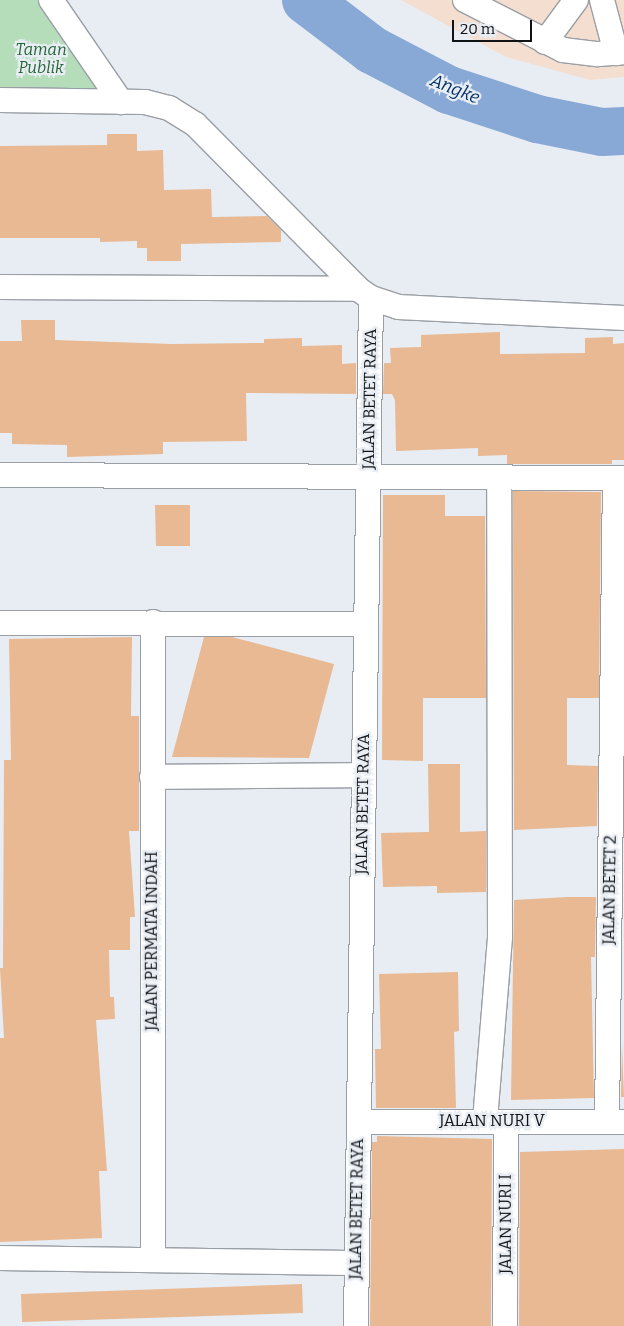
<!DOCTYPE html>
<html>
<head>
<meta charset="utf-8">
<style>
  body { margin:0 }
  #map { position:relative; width:624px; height:1326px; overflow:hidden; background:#e8edf4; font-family:Bitter,serif }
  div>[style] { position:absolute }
  .commercial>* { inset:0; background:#f3ded0 }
  .green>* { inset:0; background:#b5ddba }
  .river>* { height:48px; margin:-24px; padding:0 24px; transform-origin:24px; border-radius:24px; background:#88a9d6 }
  .building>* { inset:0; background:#e8b992 }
  .roads { filter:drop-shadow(1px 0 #9a9ea5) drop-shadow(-1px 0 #9a9ea5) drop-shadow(0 1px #9a9ea5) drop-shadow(0 -1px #9a9ea5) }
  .street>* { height:24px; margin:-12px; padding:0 12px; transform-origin:12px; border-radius:12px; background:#fff }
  span { translate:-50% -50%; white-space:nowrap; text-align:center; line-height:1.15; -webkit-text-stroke:4.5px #e8edf4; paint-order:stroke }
  .park-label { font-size:16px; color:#246735; font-style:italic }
  .street-label { font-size:16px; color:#101214 }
  .water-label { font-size:18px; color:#033166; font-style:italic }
  .scale { position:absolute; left:452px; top:20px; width:80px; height:22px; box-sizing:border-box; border:2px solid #101214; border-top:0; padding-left:6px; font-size:15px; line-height:18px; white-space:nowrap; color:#101214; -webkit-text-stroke:4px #e8edf4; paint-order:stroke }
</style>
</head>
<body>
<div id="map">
  <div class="commercial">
    <div style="clip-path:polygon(401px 0,624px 0,624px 77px,590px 80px,506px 57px)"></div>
  </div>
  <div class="green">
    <div style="clip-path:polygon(0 0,51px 0,121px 102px,0 100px)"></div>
  </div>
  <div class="river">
    <div style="left:306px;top:0;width:83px;rotate:37.1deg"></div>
    <div style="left:372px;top:50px;width:87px;rotate:27.5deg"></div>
    <div style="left:449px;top:90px;width:93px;rotate:18.2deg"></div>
    <div style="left:537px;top:119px;width:66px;rotate:11.3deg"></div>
    <div style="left:602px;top:132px;width:22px;rotate:-3deg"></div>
  </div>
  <div class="building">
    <div style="clip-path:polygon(107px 134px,137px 134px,137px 151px,163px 150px,164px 190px,211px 189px,212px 217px,267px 216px,281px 230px,281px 242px,181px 244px,181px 261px,147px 261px,147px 248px,137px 248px,137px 241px,100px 242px,100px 238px,0 238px,0 146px,107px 145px)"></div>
    <div style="clip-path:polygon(21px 320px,55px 320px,55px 340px,172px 344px,264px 343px,264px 339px,302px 338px,302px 346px,342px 345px,342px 364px,356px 363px,356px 394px,246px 393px,247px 441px,163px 442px,163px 454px,67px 457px,67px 445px,12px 444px,12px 433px,0 433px,0 341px,22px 341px)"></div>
    <div style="clip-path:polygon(500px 332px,500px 354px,585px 353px,585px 338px,613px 337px,613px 344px,624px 343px,624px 460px,612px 460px,612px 464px,507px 464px,507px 455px,478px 456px,478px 448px,396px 451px,395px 400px,392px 394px,383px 394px,384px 363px,391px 363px,390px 348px,421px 347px,421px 335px)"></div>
    <div style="clip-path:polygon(513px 491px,601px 492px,599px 698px,567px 698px,567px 765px,598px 766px,597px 826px,514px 830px)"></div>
    <div style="clip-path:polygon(383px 495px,445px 495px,445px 516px,485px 516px,486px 698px,423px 698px,423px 761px,382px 760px)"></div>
    <div style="clip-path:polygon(155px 505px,190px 505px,190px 546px,156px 546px)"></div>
    <div style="clip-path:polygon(132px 637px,131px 716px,139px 716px,139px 831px,129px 831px,135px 917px,130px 917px,130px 950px,109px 950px,110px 997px,114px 997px,115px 1019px,96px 1020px,107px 1171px,99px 1171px,102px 1238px,0 1242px,0 1038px,4px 1038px,0 968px,3px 968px,4px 760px,11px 760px,9px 639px)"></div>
    <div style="clip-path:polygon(204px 637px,232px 637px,334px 664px,309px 758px,172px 757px)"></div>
    <div style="clip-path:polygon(428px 764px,460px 764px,460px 832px,486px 831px,486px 892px,437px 893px,437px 886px,383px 887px,381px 833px,429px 832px)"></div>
    <div style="clip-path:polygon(567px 897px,596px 897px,595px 957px,591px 957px,594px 1098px,511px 1100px,514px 900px)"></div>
    <div style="clip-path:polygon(458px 972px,459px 1031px,454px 1032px,456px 1108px,376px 1108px,375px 1049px,381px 1049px,379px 974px)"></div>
    <div style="clip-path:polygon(622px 1044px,624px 1097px,621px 1097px)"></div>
    <div style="clip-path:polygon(377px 1136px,492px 1139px,491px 1326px,370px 1326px,372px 1142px,377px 1142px)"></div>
    <div style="clip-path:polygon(624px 1149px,624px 1326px,519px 1326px,520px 1152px)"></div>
    <div style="clip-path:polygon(302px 1284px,303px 1313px,22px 1322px,21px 1294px)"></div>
  </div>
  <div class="roads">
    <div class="street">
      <div style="left:51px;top:0;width:124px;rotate:55.5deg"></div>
      <div style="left:465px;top:0;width:110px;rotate:27deg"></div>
      <div style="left:563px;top:50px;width:35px;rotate:7deg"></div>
      <div style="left:598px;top:54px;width:26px;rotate:-4deg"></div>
      <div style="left:602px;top:0;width:55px;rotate:75.2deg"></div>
      <div style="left:545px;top:42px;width:52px;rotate:-53.6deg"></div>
      <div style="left:0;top:100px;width:145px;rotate:0.8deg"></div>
      <div style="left:145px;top:102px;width:25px;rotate:14deg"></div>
      <div style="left:169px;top:108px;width:31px;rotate:32deg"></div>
      <div style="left:195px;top:124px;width:232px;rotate:45.3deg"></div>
      <div style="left:358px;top:289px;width:16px;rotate:35deg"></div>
      <div style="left:371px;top:298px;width:1028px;rotate:90.84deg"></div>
      <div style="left:0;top:287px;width:358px;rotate:0.3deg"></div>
      <div style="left:371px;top:298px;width:28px;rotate:18deg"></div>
      <div style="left:398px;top:307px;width:226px;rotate:2.8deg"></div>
      <div style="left:0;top:475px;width:624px;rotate:0.28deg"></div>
      <div style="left:153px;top:622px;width:637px;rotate:90deg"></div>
      <div style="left:0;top:623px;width:366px;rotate:0.2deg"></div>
      <div style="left:152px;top:777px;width:212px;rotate:-0.5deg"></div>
      <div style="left:485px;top:1120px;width:184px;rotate:-85.3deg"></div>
      <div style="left:500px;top:937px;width:460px;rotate:-90.1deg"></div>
      <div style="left:607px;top:1121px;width:643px;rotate:-89.29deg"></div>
      <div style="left:359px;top:1122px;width:265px"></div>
      <div style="left:0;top:1258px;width:356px;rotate:0.8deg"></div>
      <div style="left:505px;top:1326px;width:204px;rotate:-89.7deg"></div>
    </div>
  </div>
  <div class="park-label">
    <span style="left:41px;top:59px">Taman<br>Publik</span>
  </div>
  <div class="street-label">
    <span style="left:370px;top:399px;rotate:-89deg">JALAN BETET RAYA</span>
    <span style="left:363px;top:804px;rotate:-89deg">JALAN BETET RAYA</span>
    <span style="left:610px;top:890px;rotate:-89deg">JALAN BETET 2</span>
    <span style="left:152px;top:941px;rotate:-90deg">JALAN PERMATA INDAH</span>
    <span style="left:492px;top:1121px">JALAN NURI V</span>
    <span style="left:357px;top:1209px;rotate:-89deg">JALAN BETET RAYA</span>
    <span style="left:506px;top:1224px;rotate:-90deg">JALAN NURI I</span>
  </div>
  <div class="water-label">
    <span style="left:455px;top:89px;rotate:22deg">Angke</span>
  </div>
  <div class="scale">20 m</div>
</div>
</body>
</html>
